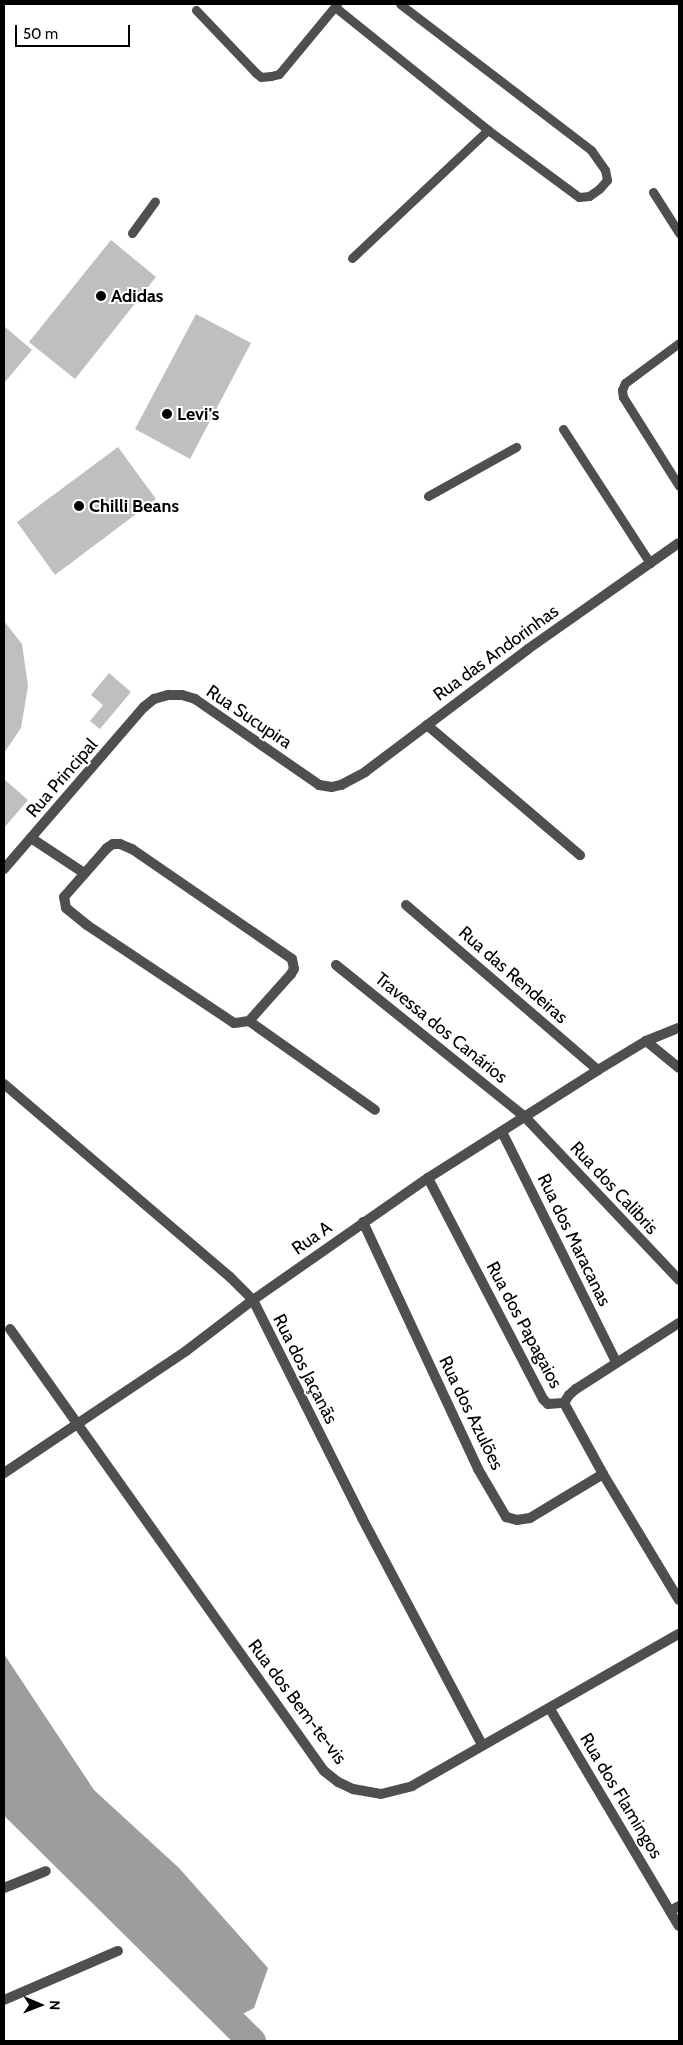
<!DOCTYPE html>
<html>
<head>
<meta charset="utf-8">
<style>
  body { margin:0 }
  #map { position:relative; width:683px; height:2045px; overflow:hidden; background:#fff; font-family:Cabin,sans-serif }
  div>[style] { position:absolute }
  .water>* { inset:0; background:#9d9d9d }
  .river>* { height:28px; margin:-14px; padding:0 14px; transform-origin:14px; border-radius:14px; background:#9d9d9d }
  .building>* { inset:0; background:#bfbfbf }
  .lane>* { height:9px; margin:-4.5px; padding:0 4.5px; transform-origin:4.5px; border-radius:4.5px; background:#4f4f4f }
  .street>* { height:10px; margin:-5px; padding:0 5px; transform-origin:5px; border-radius:5px; background:#4f4f4f }
  .dots>* { width:14px; height:14px; translate:-50% -50%; box-sizing:border-box; border:2px solid #fff; border-radius:50% }
  span { translate:-50% -50%; white-space:nowrap; text-align:center; line-height:1.15; -webkit-text-stroke:4px #fff; paint-order:stroke }
  .poi-label { font-size:18px; color:#000; font-weight:700 }
  .left { translate:0 -50%; text-align:left }
  .street-label { font-size:18px; color:#000 }
  .frame { position:absolute; inset:0; border:5px solid #000; pointer-events:none }
  .north { position:absolute; left:15px; top:1980px; width:50px; height:50px; -webkit-text-stroke:4px #fff; paint-order:stroke; rotate:91deg; font-size:14px; font-weight:700; line-height:20px; text-align:center; color:#000 }
  .north::after { content:''; display:block; margin:auto; width:18px; height:22px; background:#000; clip-path:polygon(50% 0,100% 100%,50% 72%,0 100%) }
  .scale { position:absolute; left:15px; top:25px; width:115px; height:22px; box-sizing:border-box; border:2px solid #000; border-top:0; padding-left:6px; font-size:15px; line-height:18px; white-space:nowrap; color:#000; -webkit-text-stroke:4px #fff; paint-order:stroke }
</style>
</head>
<body>
<div id="map">
  <div class="water">
    <div style="clip-path:polygon(4px 1654px,94px 1790px,179px 1868px,268px 1968px,254px 2008px,229px 2021px,4px 1796px)"></div>
  </div>
  <div class="river">
    <div style="left:4px;top:1796px;width:349px;rotate:44.7deg"></div>
  </div>
  <div class="building">
    <div style="clip-path:polygon(111px 240px,156px 277px,75px 379px,29px 342px)"></div>
    <div style="clip-path:polygon(196px 314px,251px 343px,190px 459px,135px 429px)"></div>
    <div style="clip-path:polygon(4px 326px,32px 350px,4px 383px)"></div>
    <div style="clip-path:polygon(118px 447px,156px 499px,55px 575px,17px 522px)"></div>
    <div style="clip-path:polygon(4px 621px,22px 644px,28px 686px,21px 728px,4px 753px)"></div>
    <div style="clip-path:polygon(109px 673px,131px 692px,100px 729px,90px 721px,103px 705px,91px 695px)"></div>
    <div style="clip-path:polygon(4px 779px,28px 800px,4px 828px)"></div>
  </div>
  <div class="lane">
    <div style="left:335px;top:7px;width:196px;rotate:38.8deg"></div>
    <div style="left:488px;top:130px;width:113px;rotate:36.4deg"></div>
    <div style="left:579px;top:197px;width:10px;rotate:-6deg"></div>
    <div style="left:589px;top:196px;width:12px;rotate:-35deg"></div>
    <div style="left:599px;top:189px;width:12px;rotate:-48deg"></div>
    <div style="left:607px;top:180px;width:10px;rotate:-101deg"></div>
    <div style="left:605px;top:170px;width:24px;rotate:-125deg"></div>
    <div style="left:591px;top:150px;width:240px;rotate:-142.6deg"></div>
    <div style="left:196px;top:10px;width:87px;rotate:46.4deg"></div>
    <div style="left:256px;top:73px;width:6px;rotate:39deg"></div>
    <div style="left:261px;top:77px;width:10px;rotate:-6deg"></div>
    <div style="left:271px;top:76px;width:8px;rotate:-14deg"></div>
    <div style="left:279px;top:74px;width:91px;rotate:-50.4deg"></div>
    <div style="left:653px;top:192px;width:49px;rotate:57.6deg"></div>
    <div style="left:132px;top:233px;width:39px;rotate:-54deg"></div>
    <div style="left:352px;top:258px;width:187px;rotate:-43.3deg"></div>
    <div style="left:679px;top:343px;width:67px;rotate:143.5deg"></div>
    <div style="left:625px;top:383px;width:8px;rotate:113deg"></div>
    <div style="left:622px;top:390px;width:7px;rotate:82deg"></div>
    <div style="left:623px;top:397px;width:105px;rotate:57.8deg"></div>
    <div style="left:563px;top:429px;width:160px;rotate:57deg"></div>
    <div style="left:428px;top:496px;width:101px;rotate:-29.1deg"></div>
  </div>
  <div class="street">
    <div style="left:427px;top:725px;width:201px;rotate:40.4deg"></div>
    <div style="left:31px;top:838px;width:64px;rotate:33.4deg"></div>
    <div style="left:113px;top:844px;width:7px"></div>
    <div style="left:120px;top:844px;width:13px;rotate:23deg"></div>
    <div style="left:132px;top:849px;width:194px;rotate:34.5deg"></div>
    <div style="left:292px;top:959px;width:10px;rotate:79deg"></div>
    <div style="left:294px;top:969px;width:6px;rotate:121deg"></div>
    <div style="left:291px;top:974px;width:63px;rotate:131.8deg"></div>
    <div style="left:249px;top:1021px;width:15px;rotate:172deg"></div>
    <div style="left:234px;top:1023px;width:177px;rotate:-146.3deg"></div>
    <div style="left:87px;top:925px;width:27px;rotate:-141deg"></div>
    <div style="left:66px;top:908px;width:11px;rotate:-100deg"></div>
    <div style="left:64px;top:897px;width:65px;rotate:-48.7deg"></div>
    <div style="left:107px;top:848px;width:7px;rotate:-34deg"></div>
    <div style="left:4px;top:869px;width:214px;rotate:-49.2deg"></div>
    <div style="left:144px;top:707px;width:13px;rotate:-39deg"></div>
    <div style="left:154px;top:699px;width:15px;rotate:-16deg"></div>
    <div style="left:168px;top:695px;width:14px"></div>
    <div style="left:182px;top:695px;width:14px;rotate:17deg"></div>
    <div style="left:195px;top:699px;width:151px;rotate:34.7deg"></div>
    <div style="left:319px;top:785px;width:13px;rotate:9deg"></div>
    <div style="left:332px;top:787px;width:9px;rotate:-13deg"></div>
    <div style="left:341px;top:785px;width:27px;rotate:-28deg"></div>
    <div style="left:365px;top:772px;width:204px;rotate:-37deg"></div>
    <div style="left:528px;top:649px;width:184px;rotate:-35.1deg"></div>
    <div style="left:406px;top:905px;width:253px;rotate:40.7deg"></div>
    <div style="left:336px;top:965px;width:243px;rotate:38.8deg"></div>
    <div style="left:525px;top:1117px;width:224px;rotate:46.6deg"></div>
    <div style="left:249px;top:1021px;width:154px;rotate:35.2deg"></div>
    <div style="left:646px;top:1041px;width:43px;rotate:39.3deg"></div>
    <div style="left:4px;top:1084px;width:297px;rotate:40.5deg"></div>
    <div style="left:230px;top:1277px;width:33px;rotate:45deg"></div>
    <div style="left:253px;top:1300px;width:244px;rotate:63.4deg"></div>
    <div style="left:362px;top:1518px;width:257px;rotate:62.1deg"></div>
    <div style="left:502px;top:1132px;width:257px;rotate:63.6deg"></div>
    <div style="left:428px;top:1178px;width:249px;rotate:62.5deg"></div>
    <div style="left:543px;top:1399px;width:7px;rotate:45deg"></div>
    <div style="left:548px;top:1404px;width:16px;rotate:-4deg"></div>
    <div style="left:363px;top:1222px;width:272px;rotate:65deg"></div>
    <div style="left:478px;top:1469px;width:56px;rotate:59.7deg"></div>
    <div style="left:506px;top:1517px;width:11px;rotate:15deg"></div>
    <div style="left:517px;top:1520px;width:13px;rotate:-9deg"></div>
    <div style="left:530px;top:1518px;width:85px;rotate:-31.1deg"></div>
    <div style="left:10px;top:1329px;width:542px;rotate:54.61deg"></div>
    <div style="left:324px;top:1771px;width:18px;rotate:38deg"></div>
    <div style="left:338px;top:1782px;width:17px;rotate:25deg"></div>
    <div style="left:353px;top:1789px;width:28px;rotate:10deg"></div>
    <div style="left:381px;top:1794px;width:32px;rotate:-14deg"></div>
    <div style="left:412px;top:1786px;width:307px;rotate:-29.7deg"></div>
    <div style="left:564px;top:1403px;width:81px;rotate:61.2deg"></div>
    <div style="left:603px;top:1474px;width:147px;rotate:58.9deg"></div>
    <div style="left:564px;top:1403px;width:9px;rotate:-58deg"></div>
    <div style="left:569px;top:1395px;width:9px;rotate:-41deg"></div>
    <div style="left:576px;top:1389px;width:122px;rotate:-32.7deg"></div>
    <div style="left:4px;top:1473px;width:219px;rotate:-33.8deg"></div>
    <div style="left:186px;top:1351px;width:84px;rotate:-37.3deg"></div>
    <div style="left:253px;top:1300px;width:213px;rotate:-34.9deg"></div>
    <div style="left:428px;top:1178px;width:201px;rotate:-32.4deg"></div>
    <div style="left:598px;top:1070px;width:56px;rotate:-31.1deg"></div>
    <div style="left:646px;top:1041px;width:35px;rotate:-22deg"></div>
    <div style="left:550px;top:1709px;width:252px;rotate:59.3deg"></div>
    <div style="left:4px;top:1888px;width:45px;rotate:-22deg"></div>
    <div style="left:670px;top:1911px;width:10px;rotate:-29deg"></div>
    <div style="left:4px;top:2000px;width:124px;rotate:-23.3deg"></div>
  </div>
  <div class="dots">
    <div style="left:101px;top:296px;background:#000"></div>
    <div style="left:167px;top:414px;background:#000"></div>
    <div style="left:79px;top:506px;background:#000"></div>
  </div>
  <div class="poi-label">
    <span class="left" style="left:111px;top:296px">Adidas</span>
    <span class="left" style="left:177px;top:414px">Levi's</span>
    <span class="left" style="left:89px;top:506px">Chilli Beans</span>
  </div>
  <div class="street-label">
    <span style="left:496px;top:653px;rotate:-36deg">Rua das Andorinhas</span>
    <span style="left:249px;top:717px;rotate:34deg">Rua Sucupira</span>
    <span style="left:62px;top:778px;rotate:-49deg">Rua Principal</span>
    <span style="left:513px;top:975px;rotate:41deg">Rua das Rendeiras</span>
    <span style="left:441px;top:1028px;rotate:39deg">Travessa dos Canários</span>
    <span style="left:614px;top:1188px;rotate:47deg">Rua dos Calibris</span>
    <span style="left:312px;top:1238px;rotate:-35deg">Rua A</span>
    <span style="left:574px;top:1240px;rotate:64deg">Rua dos Maracanas</span>
    <span style="left:524px;top:1325px;rotate:62deg">Rua dos Papagaios</span>
    <span style="left:305px;top:1369px;rotate:63deg">Rua dos Jaçanãs</span>
    <span style="left:471px;top:1413px;rotate:64deg">Rua dos Azulões</span>
    <span style="left:297px;top:1702px;rotate:53deg">Rua dos Bem-te-vis</span>
    <span style="left:621px;top:1796px;rotate:59deg">Rua dos Flamingos</span>
  </div>
  <div class="frame"></div>
  <div class="north">N</div>
  <div class="scale">50 m</div>
</div>
</body>
</html>
